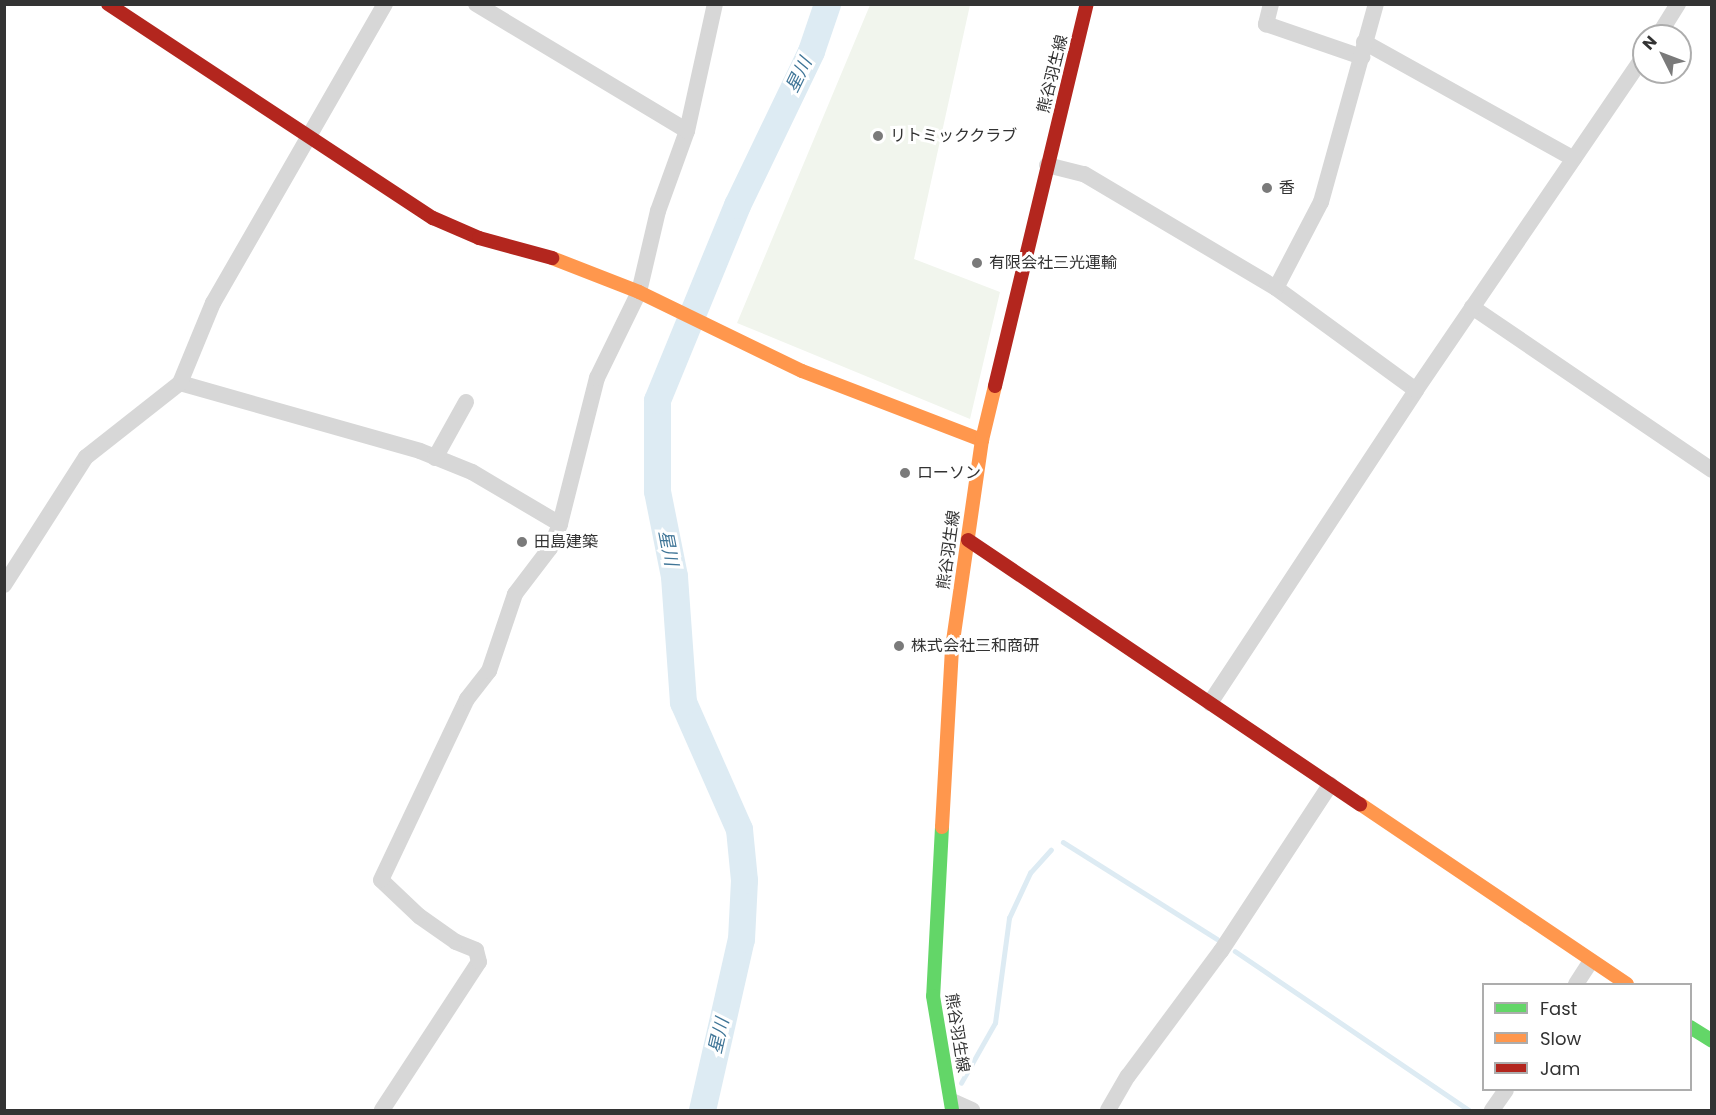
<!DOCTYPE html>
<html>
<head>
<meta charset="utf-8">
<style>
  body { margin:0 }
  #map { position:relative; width:1716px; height:1115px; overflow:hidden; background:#fff; font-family:Poppins,"Noto Sans JP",sans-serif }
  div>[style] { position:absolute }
  .green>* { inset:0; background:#f1f5ed }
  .stream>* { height:4.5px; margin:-2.25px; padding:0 2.25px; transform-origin:2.25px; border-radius:2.25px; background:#ddebf3 }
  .river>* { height:27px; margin:-13.5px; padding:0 13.5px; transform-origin:13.5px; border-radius:13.5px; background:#ddebf3 }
  .street>* { height:16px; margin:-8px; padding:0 8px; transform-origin:8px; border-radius:8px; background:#d7d7d7 }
  .fast>* { height:14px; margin:-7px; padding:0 7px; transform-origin:7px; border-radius:7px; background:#63d668 }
  .slow>* { height:14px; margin:-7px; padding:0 7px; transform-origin:7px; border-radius:7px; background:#ff974d }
  .jam>* { height:14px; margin:-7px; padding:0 7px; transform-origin:7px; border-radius:7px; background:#b3261e }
  .dots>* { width:16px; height:16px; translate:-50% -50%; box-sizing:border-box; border:3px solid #fff; border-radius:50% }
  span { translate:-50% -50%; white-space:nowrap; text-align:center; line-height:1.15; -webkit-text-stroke:6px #fff; paint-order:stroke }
  .street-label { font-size:16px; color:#333 }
  .poi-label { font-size:16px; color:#333 }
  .left { translate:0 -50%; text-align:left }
  .water-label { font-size:18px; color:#3f7597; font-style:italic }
  .frame { position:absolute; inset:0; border:6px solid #333; pointer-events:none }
  .legend { position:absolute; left:1482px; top:983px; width:210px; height:108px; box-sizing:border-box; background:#fff; border:2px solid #adadad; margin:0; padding:8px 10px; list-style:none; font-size:18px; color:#333 }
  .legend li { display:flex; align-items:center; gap:12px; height:30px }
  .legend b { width:30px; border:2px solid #adadad }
  .north { position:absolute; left:1632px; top:24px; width:60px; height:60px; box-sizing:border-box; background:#fff; border:2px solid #adadad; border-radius:50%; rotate:312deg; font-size:16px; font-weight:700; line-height:24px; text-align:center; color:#333 }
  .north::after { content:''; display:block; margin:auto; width:21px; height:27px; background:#7a7a7a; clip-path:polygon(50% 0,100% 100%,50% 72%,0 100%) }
</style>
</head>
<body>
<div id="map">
  <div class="green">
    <div style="clip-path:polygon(870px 5px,970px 5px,914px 259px,1000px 292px,970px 419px,737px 323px)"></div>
  </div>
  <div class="stream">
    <div style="left:1063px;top:842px;width:182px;rotate:32.2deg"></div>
    <div style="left:1235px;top:951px;width:283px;rotate:34.2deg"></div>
    <div style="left:961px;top:1083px;width:69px;rotate:-60.5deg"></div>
    <div style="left:995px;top:1023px;width:106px;rotate:-82.4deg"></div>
    <div style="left:1009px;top:918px;width:50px;rotate:-65deg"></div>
    <div style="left:1030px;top:873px;width:31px;rotate:-48deg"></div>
  </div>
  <div class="river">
    <div style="left:702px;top:1110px;width:175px;rotate:-77.2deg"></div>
    <div style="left:741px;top:939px;width:59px;rotate:-87.1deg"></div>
    <div style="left:744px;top:880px;width:51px;rotate:-95.6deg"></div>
    <div style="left:739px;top:829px;width:139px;rotate:-113.8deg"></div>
    <div style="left:683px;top:702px;width:126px;rotate:-94.1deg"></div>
    <div style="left:674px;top:576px;width:87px;rotate:-101.3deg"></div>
    <div style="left:657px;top:491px;width:91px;rotate:-90deg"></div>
    <div style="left:657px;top:400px;width:211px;rotate:-67.7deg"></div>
    <div style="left:737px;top:205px;width:171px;rotate:-64.3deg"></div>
    <div style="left:811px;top:51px;width:50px;rotate:-71.2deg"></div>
  </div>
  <div class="street">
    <div style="left:476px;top:4px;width:246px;rotate:31deg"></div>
    <div style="left:1271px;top:4px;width:21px;rotate:104deg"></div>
    <div style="left:1266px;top:24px;width:102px;rotate:19deg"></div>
    <div style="left:1658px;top:36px;width:38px;rotate:-58deg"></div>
    <div style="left:1364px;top:42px;width:240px;rotate:29.1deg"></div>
    <div style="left:1047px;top:165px;width:38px;rotate:14deg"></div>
    <div style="left:1084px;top:174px;width:223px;rotate:30.7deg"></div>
    <div style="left:1276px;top:288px;width:173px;rotate:36.1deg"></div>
    <div style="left:1276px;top:288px;width:97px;rotate:-62.4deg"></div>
    <div style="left:1321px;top:202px;width:205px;rotate:-74.5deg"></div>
    <div style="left:1472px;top:307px;width:290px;rotate:34.2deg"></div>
    <div style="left:180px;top:383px;width:249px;rotate:15.8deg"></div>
    <div style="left:420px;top:451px;width:56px;rotate:22deg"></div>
    <div style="left:472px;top:472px;width:102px;rotate:30.6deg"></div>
    <div style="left:435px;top:458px;width:64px;rotate:-61deg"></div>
    <div style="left:4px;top:585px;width:152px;rotate:-57.4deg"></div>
    <div style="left:86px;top:457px;width:120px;rotate:-38.2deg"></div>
    <div style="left:180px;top:383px;width:87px;rotate:-67.6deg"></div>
    <div style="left:213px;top:303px;width:345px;rotate:-60.1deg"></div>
    <div style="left:1210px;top:703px;width:375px;rotate:-56.6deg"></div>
    <div style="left:1416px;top:390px;width:404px;rotate:-55.7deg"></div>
    <div style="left:1576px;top:984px;width:27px;rotate:-57deg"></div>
    <div style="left:952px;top:1101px;width:22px;rotate:24deg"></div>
    <div style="left:382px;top:1110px;width:177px;rotate:-56.8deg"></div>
    <div style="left:479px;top:962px;width:12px;rotate:-104deg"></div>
    <div style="left:476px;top:950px;width:22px;rotate:-158deg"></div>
    <div style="left:456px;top:942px;width:45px;rotate:-144.9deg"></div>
    <div style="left:419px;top:916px;width:52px;rotate:-136.5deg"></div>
    <div style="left:381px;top:880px;width:200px;rotate:-64.6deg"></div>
    <div style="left:467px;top:699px;width:36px;rotate:-52deg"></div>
    <div style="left:489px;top:671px;width:81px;rotate:-71.3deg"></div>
    <div style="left:515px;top:594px;width:58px;rotate:-52.7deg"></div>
    <div style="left:550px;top:548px;width:26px;rotate:-67deg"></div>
    <div style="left:560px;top:524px;width:151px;rotate:-75.8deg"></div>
    <div style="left:597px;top:378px;width:96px;rotate:-64deg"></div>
    <div style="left:639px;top:292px;width:83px;rotate:-76.8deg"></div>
    <div style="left:658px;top:211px;width:85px;rotate:-70.1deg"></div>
    <div style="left:687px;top:131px;width:130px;rotate:-77.6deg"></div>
    <div style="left:1108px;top:1110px;width:39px;rotate:-60deg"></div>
    <div style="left:1128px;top:1076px;width:156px;rotate:-53.4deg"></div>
    <div style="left:1221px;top:951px;width:199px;rotate:-56.7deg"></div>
    <div style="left:1492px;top:1110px;width:24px;rotate:-55deg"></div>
  </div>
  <div class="fast">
    <div style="left:942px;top:827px;width:169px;rotate:93deg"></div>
    <div style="left:933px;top:996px;width:116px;rotate:80.5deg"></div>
    <div style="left:1690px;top:1027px;width:26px;rotate:32deg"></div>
  </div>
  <div class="slow">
    <div style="left:552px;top:258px;width:93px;rotate:21.3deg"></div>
    <div style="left:639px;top:292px;width:181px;rotate:25.9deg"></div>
    <div style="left:802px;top:371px;width:193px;rotate:21deg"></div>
    <div style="left:1360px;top:804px;width:322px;rotate:34deg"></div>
    <div style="left:942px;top:827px;width:179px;rotate:-86.8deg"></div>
    <div style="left:952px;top:648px;width:210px;rotate:-81.8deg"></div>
    <div style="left:982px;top:440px;width:56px;rotate:-76.5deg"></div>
  </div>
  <div class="jam">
    <div style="left:108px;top:4px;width:389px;rotate:33.4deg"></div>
    <div style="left:433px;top:218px;width:50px;rotate:23.5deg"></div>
    <div style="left:479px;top:238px;width:76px;rotate:15.3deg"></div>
    <div style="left:995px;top:386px;width:393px;rotate:-76.5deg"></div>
    <div style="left:968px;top:540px;width:473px;rotate:34deg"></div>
  </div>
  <div class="dots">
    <div style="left:878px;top:136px;background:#7a7a7a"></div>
    <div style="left:1267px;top:188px;background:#7a7a7a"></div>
    <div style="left:977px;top:263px;background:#7a7a7a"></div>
    <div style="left:905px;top:473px;background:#7a7a7a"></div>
    <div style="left:522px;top:542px;background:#7a7a7a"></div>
    <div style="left:899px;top:646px;background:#7a7a7a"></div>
  </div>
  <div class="street-label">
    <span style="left:1053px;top:74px;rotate:-76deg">熊谷羽生線</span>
    <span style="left:949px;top:550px;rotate:-82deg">熊谷羽生線</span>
    <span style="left:957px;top:1033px;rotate:81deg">熊谷羽生線</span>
  </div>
  <div class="poi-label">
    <span class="left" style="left:890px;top:136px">リトミッククラブ</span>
    <span class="left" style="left:1279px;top:188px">香</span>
    <span class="left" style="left:989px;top:263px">有限会社三光運輸</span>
    <span class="left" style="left:917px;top:473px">ローソン</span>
    <span class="left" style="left:534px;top:542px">田島建築</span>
    <span class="left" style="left:911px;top:646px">株式会社三和商研</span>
  </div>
  <div class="water-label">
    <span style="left:799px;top:75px;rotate:-64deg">星川</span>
    <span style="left:668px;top:548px;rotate:79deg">星川</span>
    <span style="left:719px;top:1036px;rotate:-77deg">星川</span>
  </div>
  <div class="frame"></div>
  <ul class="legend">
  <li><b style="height:8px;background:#63d668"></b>Fast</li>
  <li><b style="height:8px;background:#ff974d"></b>Slow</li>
  <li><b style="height:8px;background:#b3261e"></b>Jam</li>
  </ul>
  <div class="north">N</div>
</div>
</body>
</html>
